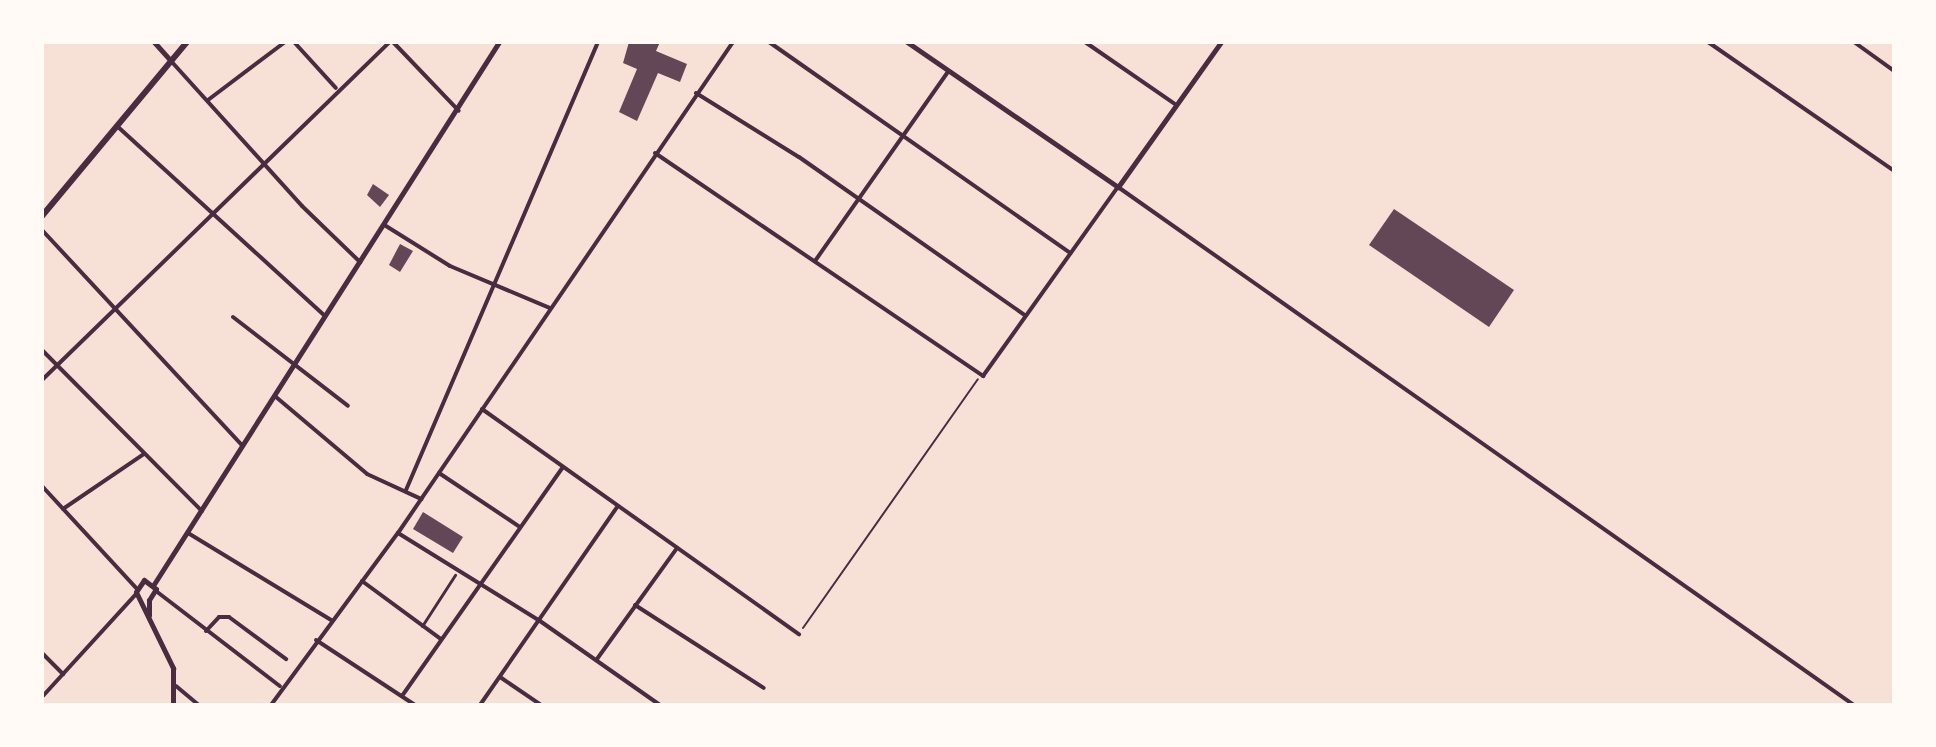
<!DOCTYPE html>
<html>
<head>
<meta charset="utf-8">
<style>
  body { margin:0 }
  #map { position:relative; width:1936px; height:747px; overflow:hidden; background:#f7e1d7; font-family:"DM Sans",sans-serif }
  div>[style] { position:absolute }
  .building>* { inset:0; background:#644757 }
  .path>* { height:2px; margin:-1px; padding:0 1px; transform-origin:1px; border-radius:1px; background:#4a2c40 }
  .pedestrian>* { height:3px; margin:-1.5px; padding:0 1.5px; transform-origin:1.5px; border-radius:1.5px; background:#4a2c40 }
  .minor>* { height:4px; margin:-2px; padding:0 2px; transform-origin:2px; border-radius:2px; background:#4a2c40 }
  .tertiary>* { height:5px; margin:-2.5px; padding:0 2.5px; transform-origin:2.5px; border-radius:2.5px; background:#4a2c40 }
  .secondary>* { height:6px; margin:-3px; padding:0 3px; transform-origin:3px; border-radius:3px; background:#4a2c40 }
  span { translate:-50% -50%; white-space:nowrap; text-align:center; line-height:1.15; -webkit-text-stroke:7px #fffaf5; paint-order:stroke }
  .frame { position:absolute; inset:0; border:44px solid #fffaf5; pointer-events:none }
</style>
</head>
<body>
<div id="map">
  <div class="building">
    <div style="clip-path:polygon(629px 42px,660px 42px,656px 51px,687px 64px,680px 82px,658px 73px,637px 121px,619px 112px,637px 69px,623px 63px)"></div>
    <div style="clip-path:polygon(373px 184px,389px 195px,380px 207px,367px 195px)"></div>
    <div style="clip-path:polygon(1394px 209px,1514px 290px,1489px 327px,1369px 245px)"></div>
    <div style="clip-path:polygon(400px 244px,413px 251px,400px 272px,389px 265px)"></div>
    <div style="clip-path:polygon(423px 512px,463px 537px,453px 553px,413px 529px)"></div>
  </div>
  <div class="path">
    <div style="left:803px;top:628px;width:304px;rotate:-54.9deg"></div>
  </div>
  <div class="pedestrian">
    <div style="left:422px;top:626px;width:61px;rotate:-57.1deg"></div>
  </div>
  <div class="minor">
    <div style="left:294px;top:42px;width:62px;rotate:47.6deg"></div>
    <div style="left:393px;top:42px;width:95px;rotate:46.3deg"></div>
    <div style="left:769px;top:42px;width:368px;rotate:35deg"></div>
    <div style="left:1085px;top:42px;width:109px;rotate:34.6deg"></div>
    <div style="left:1708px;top:42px;width:226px;rotate:34.7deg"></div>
    <div style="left:1854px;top:42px;width:49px;rotate:35.9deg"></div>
    <div style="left:171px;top:61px;width:195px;rotate:47.9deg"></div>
    <div style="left:302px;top:206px;width:81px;rotate:44deg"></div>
    <div style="left:696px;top:93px;width:121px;rotate:31.9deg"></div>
    <div style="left:799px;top:157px;width:276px;rotate:35deg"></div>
    <div style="left:208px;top:100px;width:96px;rotate:-37deg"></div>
    <div style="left:117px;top:126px;width:282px;rotate:42.4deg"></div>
    <div style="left:655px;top:153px;width:397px;rotate:34.2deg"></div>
    <div style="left:983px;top:376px;width:232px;rotate:-54.5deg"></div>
    <div style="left:1118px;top:187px;width:900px;rotate:35.14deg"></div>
    <div style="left:386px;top:226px;width:75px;rotate:32deg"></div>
    <div style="left:450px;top:266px;width:108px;rotate:22.8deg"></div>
    <div style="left:42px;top:230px;width:294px;rotate:47.1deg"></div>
    <div style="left:815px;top:261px;width:231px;rotate:-54.9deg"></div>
    <div style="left:233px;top:317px;width:145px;rotate:37.7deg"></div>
    <div style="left:42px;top:350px;width:227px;rotate:45.2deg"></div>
    <div style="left:42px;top:380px;width:484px;rotate:-44.2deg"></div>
    <div style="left:276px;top:397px;width:119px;rotate:40.2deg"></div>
    <div style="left:367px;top:474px;width:60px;rotate:24.8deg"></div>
    <div style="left:482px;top:409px;width:389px;rotate:35.4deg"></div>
    <div style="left:439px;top:473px;width:97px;rotate:33.7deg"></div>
    <div style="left:42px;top:486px;width:139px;rotate:47.3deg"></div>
    <div style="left:406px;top:490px;width:487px;rotate:-66.8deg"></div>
    <div style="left:63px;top:509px;width:98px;rotate:-34.2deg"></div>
    <div style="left:188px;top:533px;width:167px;rotate:31.3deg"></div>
    <div style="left:398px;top:533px;width:167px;rotate:31.8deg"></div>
    <div style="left:540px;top:621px;width:146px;rotate:35deg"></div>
    <div style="left:362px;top:581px;width:98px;rotate:36.3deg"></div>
    <div style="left:156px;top:591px;width:156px;rotate:37.5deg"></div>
    <div style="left:635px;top:605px;width:153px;rotate:32.8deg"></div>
    <div style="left:206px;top:631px;width:19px;rotate:-47deg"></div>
    <div style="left:219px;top:617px;width:10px"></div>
    <div style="left:229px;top:617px;width:71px;rotate:36.4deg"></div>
    <div style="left:316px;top:640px;width:118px;rotate:33.3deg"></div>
    <div style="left:42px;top:653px;width:30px;rotate:45deg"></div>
    <div style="left:597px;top:659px;width:137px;rotate:-54.2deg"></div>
    <div style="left:500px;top:677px;width:50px;rotate:34.3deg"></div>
    <div style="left:176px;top:686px;width:30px;rotate:40deg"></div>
    <div style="left:402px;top:696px;width:279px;rotate:-54.9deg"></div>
    <div style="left:42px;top:697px;width:139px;rotate:-47.6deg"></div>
    <div style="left:271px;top:705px;width:214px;rotate:-53.6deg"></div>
    <div style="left:398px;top:533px;width:594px;rotate:-55.7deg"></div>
    <div style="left:480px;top:705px;width:242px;rotate:-55.3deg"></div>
  </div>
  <div class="tertiary">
    <div style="left:154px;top:42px;width:25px;rotate:48deg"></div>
    <div style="left:907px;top:42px;width:256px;rotate:34.5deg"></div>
    <div style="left:1118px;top:187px;width:178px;rotate:-54.6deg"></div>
    <div style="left:154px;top:584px;width:642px;rotate:-57.52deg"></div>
    <div style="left:149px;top:615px;width:15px;rotate:-90deg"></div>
    <div style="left:149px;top:600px;width:13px;rotate:-58deg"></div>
    <div style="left:156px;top:589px;width:15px;rotate:-143deg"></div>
    <div style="left:144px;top:580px;width:14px;rotate:124deg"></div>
    <div style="left:136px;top:592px;width:85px;rotate:64deg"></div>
    <div style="left:173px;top:668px;width:37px;rotate:90deg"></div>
  </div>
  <div class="secondary">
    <div style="left:42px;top:216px;width:226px;rotate:-50.2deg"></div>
  </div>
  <div class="frame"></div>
</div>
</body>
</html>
